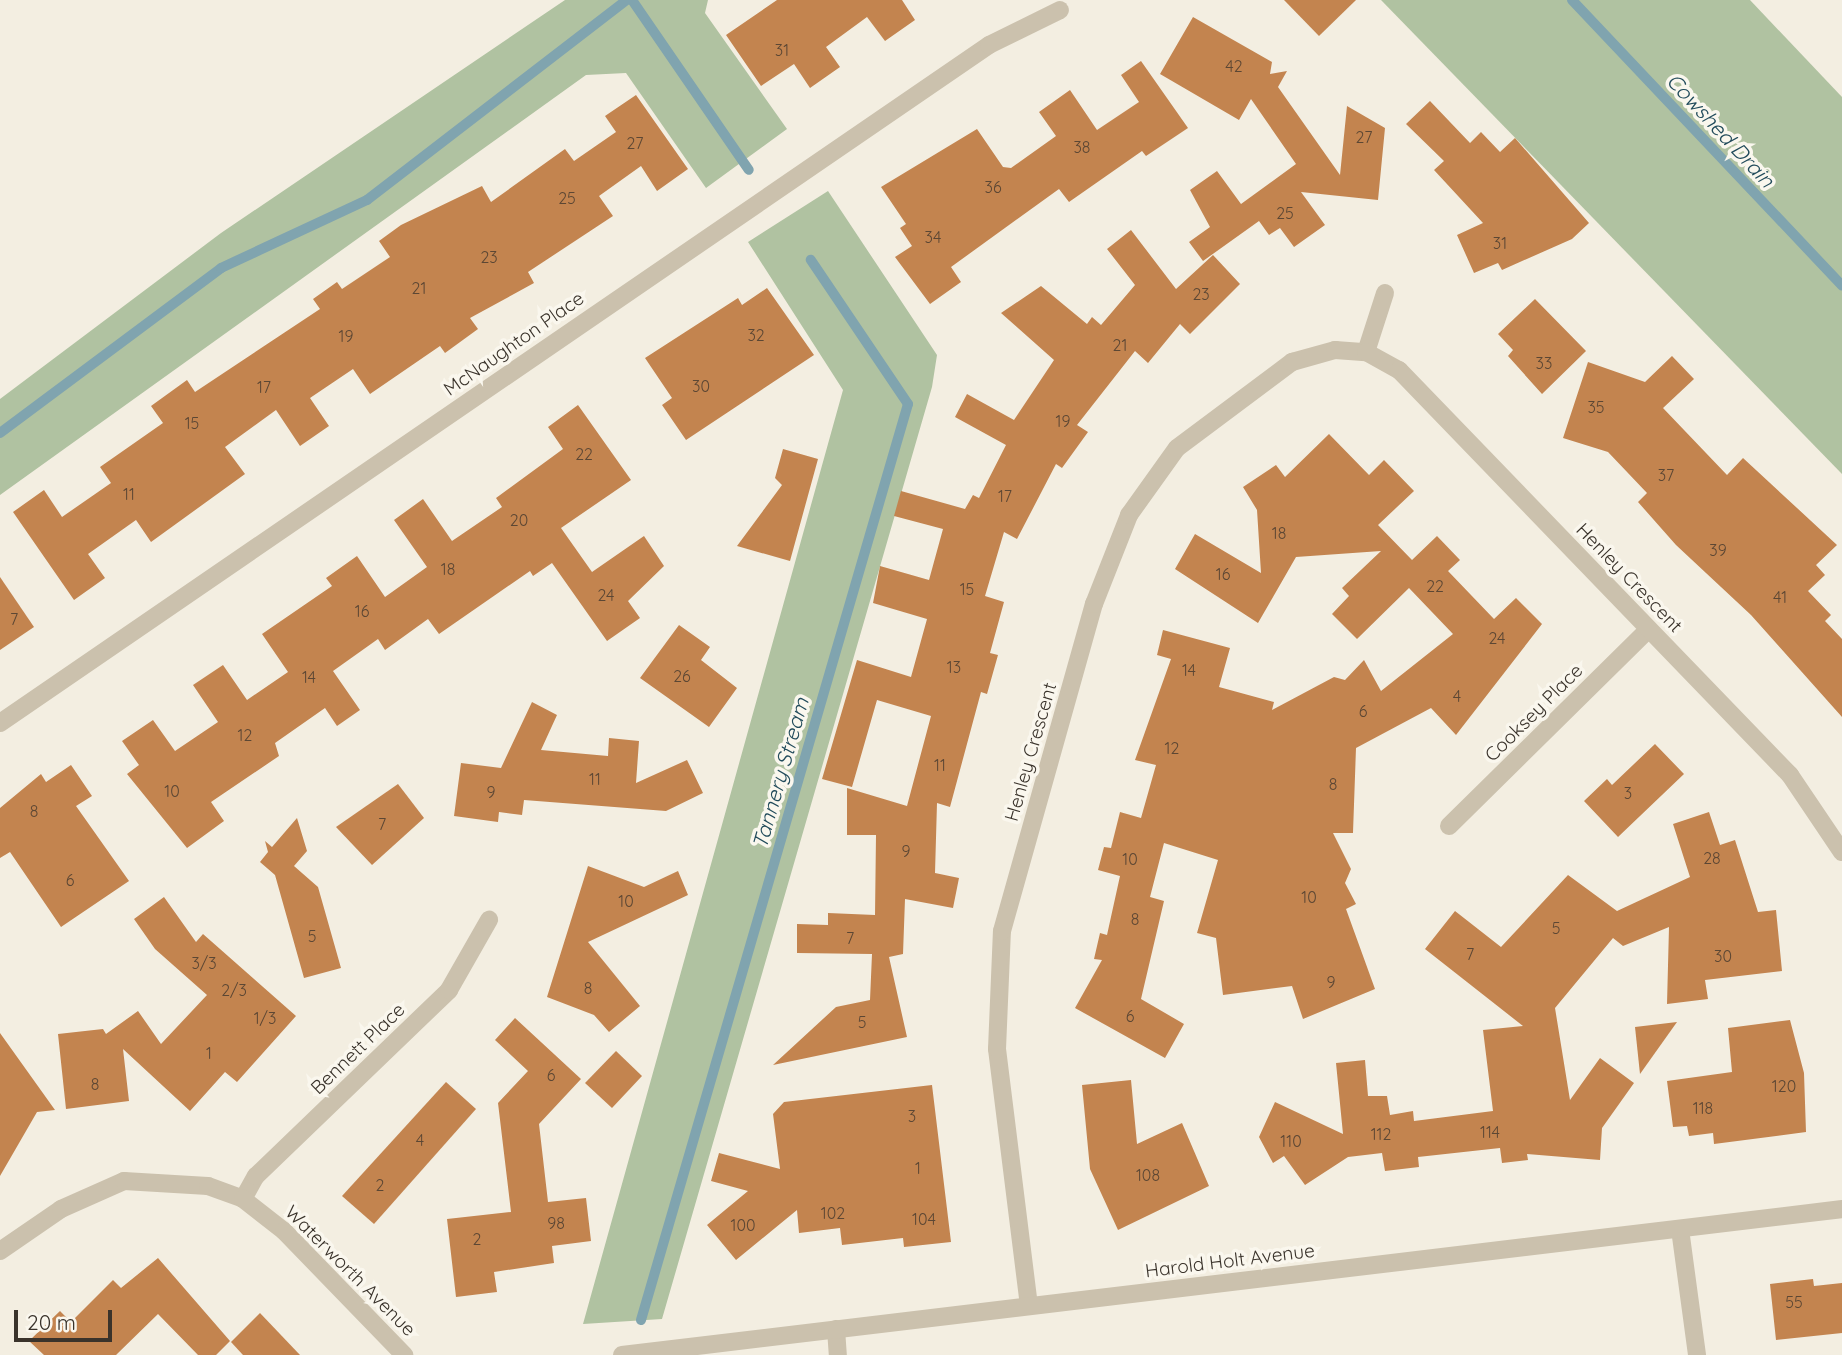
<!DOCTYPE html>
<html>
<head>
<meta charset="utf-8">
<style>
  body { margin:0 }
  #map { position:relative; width:1842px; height:1355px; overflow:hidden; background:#f3eee1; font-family:Quicksand,sans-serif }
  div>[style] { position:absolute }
  .green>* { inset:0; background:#b0c2a1 }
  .stream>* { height:10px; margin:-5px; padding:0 5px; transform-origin:5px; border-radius:5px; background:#80a4af }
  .building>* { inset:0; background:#c3844f }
  .minor>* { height:18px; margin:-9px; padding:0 9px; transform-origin:9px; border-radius:9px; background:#cbc1ad }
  span { translate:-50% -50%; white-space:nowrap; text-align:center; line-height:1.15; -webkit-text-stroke:7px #faf7ee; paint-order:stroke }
  .number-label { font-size:16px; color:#5c4734 }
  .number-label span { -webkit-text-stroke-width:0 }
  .street-label { font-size:19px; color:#3a332b }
  .water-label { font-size:21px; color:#214b5b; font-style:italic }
  .scale { position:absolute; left:14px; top:1310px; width:98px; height:32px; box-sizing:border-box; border:4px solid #3a332b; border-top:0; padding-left:9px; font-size:21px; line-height:24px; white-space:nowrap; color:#3a332b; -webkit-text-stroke:5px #faf7ee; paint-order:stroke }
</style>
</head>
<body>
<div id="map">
  <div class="green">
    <div style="clip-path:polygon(565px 0,708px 0,705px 13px,787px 129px,706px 188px,626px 73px,586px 75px,0 495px,0 399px,221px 233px)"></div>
    <div style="clip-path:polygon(1381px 0,1750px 0,1842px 97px,1842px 474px)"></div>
    <div style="clip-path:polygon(828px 191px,937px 355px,932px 387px,662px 1319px,583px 1324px,843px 390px,748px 242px)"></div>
  </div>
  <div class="stream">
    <div style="left:632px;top:0;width:206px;rotate:55.5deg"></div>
    <div style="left:1572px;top:0;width:393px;rotate:46.6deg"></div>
    <div style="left:0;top:433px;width:276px;rotate:-36.7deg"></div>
    <div style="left:221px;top:268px;width:161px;rotate:-25deg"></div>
    <div style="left:367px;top:200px;width:328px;rotate:-37.6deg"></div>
    <div style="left:641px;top:1320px;width:954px;rotate:-73.75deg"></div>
    <div style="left:908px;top:404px;width:174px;rotate:-124deg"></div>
  </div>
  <div class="building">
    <div style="clip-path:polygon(777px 0,902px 0,915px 20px,885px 41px,867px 17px,826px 47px,840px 67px,810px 88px,794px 64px,761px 86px,726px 35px)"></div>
    <div style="clip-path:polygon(1284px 0,1356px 0,1319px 36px)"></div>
    <div style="clip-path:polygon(1193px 17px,1272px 62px,1270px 74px,1287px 71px,1278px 87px,1340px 175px,1347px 106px,1385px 128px,1378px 200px,1301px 192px,1325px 225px,1294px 247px,1280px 228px,1269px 235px,1259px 221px,1203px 261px,1189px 242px,1210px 227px,1190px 190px,1217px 171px,1241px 204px,1296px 164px,1251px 99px,1239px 120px,1160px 74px)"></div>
    <div style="clip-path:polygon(1141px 61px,1188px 128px,1146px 156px,1142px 151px,1069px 202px,1059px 189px,951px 267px,961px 282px,930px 304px,895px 257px,912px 246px,900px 228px,906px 224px,881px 187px,977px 129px,1003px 167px,1011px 168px,1056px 136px,1039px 112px,1070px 90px,1097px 130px,1139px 102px,1121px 75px)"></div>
    <div style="clip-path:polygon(636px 95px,688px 169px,657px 191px,641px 166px,599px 196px,613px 216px,528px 272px,534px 283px,470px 318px,478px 329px,445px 353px,440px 346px,370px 394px,353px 369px,310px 398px,329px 426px,300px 446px,276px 410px,225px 447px,245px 474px,151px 542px,136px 520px,88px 554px,105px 578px,74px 600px,13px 512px,44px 490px,62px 517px,111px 483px,100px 467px,163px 423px,151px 406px,187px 380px,195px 392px,320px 309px,313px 299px,337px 282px,342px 289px,390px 257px,379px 241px,401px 225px,482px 186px,491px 202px,565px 149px,574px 161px,616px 132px,605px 116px)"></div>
    <div style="clip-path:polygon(1430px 101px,1470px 143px,1481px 132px,1500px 152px,1515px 138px,1589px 223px,1572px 239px,1502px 270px,1498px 263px,1474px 273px,1457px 235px,1483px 223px,1434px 170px,1444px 161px,1406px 124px)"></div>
    <div style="clip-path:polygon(1131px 230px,1176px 289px,1213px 255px,1240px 284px,1190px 334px,1180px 324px,1148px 363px,1135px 351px,1077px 425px,1088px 432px,1062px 468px,1056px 464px,1017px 539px,1004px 532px,985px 596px,1004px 602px,990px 653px,998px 655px,987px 694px,981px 692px,950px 807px,937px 803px,935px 873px,959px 878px,953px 908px,905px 899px,903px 954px,889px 957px,907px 1037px,773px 1065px,836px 1007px,870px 1000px,872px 954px,797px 953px,797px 924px,828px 925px,828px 913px,875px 915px,876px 835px,847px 835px,847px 788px,907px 806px,931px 716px,877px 700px,852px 787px,822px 779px,857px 660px,911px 677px,927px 619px,873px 603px,880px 566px,929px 580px,943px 529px,894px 516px,901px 491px,965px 509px,973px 495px,979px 498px,1006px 445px,955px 417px,967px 394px,1014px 420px,1054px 360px,1001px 313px,1041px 286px,1087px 324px,1092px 317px,1101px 325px,1135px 285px,1107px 249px)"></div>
    <div style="clip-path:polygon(767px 288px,814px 355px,686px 440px,662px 405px,672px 398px,645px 358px,738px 298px,742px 305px)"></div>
    <div style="clip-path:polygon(1535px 299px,1586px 351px,1542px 394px,1508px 356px,1513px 350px,1498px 334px)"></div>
    <div style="clip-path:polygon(1672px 356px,1694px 379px,1663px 408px,1727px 475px,1743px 458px,1837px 545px,1816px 565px,1825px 575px,1808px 591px,1831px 615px,1825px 621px,1842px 639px,1842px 717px,1751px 615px,1676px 545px,1638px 502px,1647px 493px,1608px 452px,1563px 438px,1588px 362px,1645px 382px)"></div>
    <div style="clip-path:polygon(578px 405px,631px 480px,561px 528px,592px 572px,644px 536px,664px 566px,628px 601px,640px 618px,607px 641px,552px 563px,533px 576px,530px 571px,439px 634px,428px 619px,385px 650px,378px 639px,333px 671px,360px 710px,337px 726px,325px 708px,275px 743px,279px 756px,211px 802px,224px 821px,187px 848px,127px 774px,139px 765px,122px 741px,153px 720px,175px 751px,218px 722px,193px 685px,223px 665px,247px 700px,288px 672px,262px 634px,332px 586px,326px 578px,357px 556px,385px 597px,427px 567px,394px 520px,423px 499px,452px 541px,502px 507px,496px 498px,563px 449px,548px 427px)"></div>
    <div style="clip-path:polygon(1329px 434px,1369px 475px,1384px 460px,1414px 491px,1378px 525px,1412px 560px,1437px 536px,1460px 560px,1448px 571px,1494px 619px,1516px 598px,1542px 624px,1456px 735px,1431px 708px,1356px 748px,1353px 833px,1333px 833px,1351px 869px,1345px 883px,1356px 904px,1346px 909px,1375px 989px,1303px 1019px,1292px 986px,1223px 995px,1216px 938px,1197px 933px,1218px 860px,1164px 843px,1150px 897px,1164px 901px,1141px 999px,1184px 1024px,1165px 1058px,1075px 1008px,1102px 960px,1094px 959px,1100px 933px,1107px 935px,1120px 876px,1098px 870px,1104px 847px,1111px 848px,1120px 812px,1141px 818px,1156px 765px,1135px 760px,1171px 659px,1157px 655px,1163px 630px,1230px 648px,1219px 687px,1274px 702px,1272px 710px,1334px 677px,1345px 680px,1364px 660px,1381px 691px,1453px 634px,1409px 588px,1357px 639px,1332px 614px,1349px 596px,1342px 588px,1381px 551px,1296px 557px,1258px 623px,1175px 569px,1195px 534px,1261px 573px,1257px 510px,1243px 487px,1276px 465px,1285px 477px)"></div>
    <div style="clip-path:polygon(783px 449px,818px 459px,790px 561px,737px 546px,782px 485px,775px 478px)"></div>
    <div style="clip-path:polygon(0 577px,34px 627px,0 650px)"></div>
    <div style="clip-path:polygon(679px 625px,710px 647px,701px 660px,737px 688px,709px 727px,640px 678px)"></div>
    <div style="clip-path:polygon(532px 702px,557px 715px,541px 750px,608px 756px,609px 738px,639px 741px,636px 783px,687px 760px,703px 793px,666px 811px,524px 800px,522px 815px,499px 812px,498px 822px,454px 816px,461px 763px,501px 768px)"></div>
    <div style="clip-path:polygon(1655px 744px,1684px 774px,1618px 837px,1584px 801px,1607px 779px,1612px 785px)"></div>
    <div style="clip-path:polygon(71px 765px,92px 796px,76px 806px,129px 881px,61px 927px,10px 852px,0 858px,0 808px,41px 774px,46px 782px)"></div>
    <div style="clip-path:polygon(398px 784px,424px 818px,372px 865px,336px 827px)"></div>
    <div style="clip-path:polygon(1709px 812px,1720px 845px,1735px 840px,1758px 912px,1776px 910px,1782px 971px,1705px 980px,1708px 999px,1667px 1004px,1669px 927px,1623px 946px,1613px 938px,1555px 1008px,1570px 1100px,1600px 1058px,1634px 1083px,1602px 1128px,1600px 1160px,1527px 1154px,1528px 1160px,1502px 1163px,1500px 1148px,1418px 1157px,1419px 1167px,1385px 1171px,1382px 1153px,1348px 1157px,1305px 1185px,1284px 1156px,1273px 1163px,1259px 1137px,1275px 1102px,1343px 1134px,1336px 1063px,1365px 1060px,1368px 1096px,1387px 1096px,1390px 1115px,1413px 1111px,1414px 1121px,1493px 1111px,1483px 1030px,1523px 1026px,1425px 949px,1455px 911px,1501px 947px,1568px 875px,1617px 911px,1690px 877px,1673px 824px)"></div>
    <div style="clip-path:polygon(297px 818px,307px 851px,294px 866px,318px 887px,341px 968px,304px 978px,275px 875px,260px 862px,268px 852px,265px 841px,272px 847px)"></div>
    <div style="clip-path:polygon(588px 866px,644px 887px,678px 871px,688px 895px,588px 942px,640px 1006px,609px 1032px,594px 1015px,547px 997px)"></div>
    <div style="clip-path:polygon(164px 897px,196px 942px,203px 934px,296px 1016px,237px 1082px,225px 1072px,190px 1111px,123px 1049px,129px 1101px,66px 1109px,58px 1034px,103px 1029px,106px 1034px,138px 1011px,161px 1044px,207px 995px,155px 949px,134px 919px)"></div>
    <div style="clip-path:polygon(515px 1018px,581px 1079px,539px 1124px,548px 1202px,586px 1198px,591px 1241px,552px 1246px,554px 1263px,494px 1272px,497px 1292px,456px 1297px,447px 1219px,511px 1212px,498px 1103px,528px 1071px,495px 1040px)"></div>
    <div style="clip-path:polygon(1790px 1020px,1804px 1073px,1806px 1132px,1714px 1144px,1713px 1133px,1689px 1136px,1687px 1126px,1673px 1127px,1667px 1081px,1732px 1072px,1728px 1028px)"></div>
    <div style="clip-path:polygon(1677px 1022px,1640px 1074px,1635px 1027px)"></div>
    <div style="clip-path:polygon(0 1033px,55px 1110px,37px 1112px,0 1176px)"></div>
    <div style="clip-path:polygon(616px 1051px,642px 1076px,612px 1108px,585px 1083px)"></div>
    <div style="clip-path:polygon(1131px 1080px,1137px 1144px,1182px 1123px,1209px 1186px,1118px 1230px,1090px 1169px,1082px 1085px)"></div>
    <div style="clip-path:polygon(446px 1082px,476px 1109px,374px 1224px,342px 1196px)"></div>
    <div style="clip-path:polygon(932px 1085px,951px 1242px,904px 1247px,903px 1238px,842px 1245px,840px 1228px,799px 1233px,797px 1210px,736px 1260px,707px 1225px,748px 1191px,711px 1181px,719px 1153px,780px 1169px,773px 1114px,784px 1102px)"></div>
    <div style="clip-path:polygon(158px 1258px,230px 1341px,216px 1355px,198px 1355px,158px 1314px,116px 1355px,44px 1355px,29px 1341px,60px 1311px,71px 1322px,113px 1280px,121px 1288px)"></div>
    <div style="clip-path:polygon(1813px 1279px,1814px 1286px,1842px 1283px,1842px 1333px,1776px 1340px,1770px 1284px)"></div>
    <div style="clip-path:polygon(260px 1313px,300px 1355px,243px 1355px,231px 1342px)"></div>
  </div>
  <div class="minor">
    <div style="left:1366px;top:352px;width:62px;rotate:-72.1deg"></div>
    <div style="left:0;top:723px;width:1199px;rotate:-34.43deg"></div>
    <div style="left:989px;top:45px;width:79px;rotate:-26.2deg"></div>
    <div style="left:1449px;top:826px;width:279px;rotate:-44.6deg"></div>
    <div style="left:243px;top:1199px;width:26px;rotate:-61deg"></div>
    <div style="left:256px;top:1176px;width:268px;rotate:-43.9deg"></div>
    <div style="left:449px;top:990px;width:81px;rotate:-60.3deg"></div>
    <div style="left:1680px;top:1229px;width:127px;rotate:82.3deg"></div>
    <div style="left:0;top:1251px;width:74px;rotate:-34.5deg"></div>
    <div style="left:61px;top:1209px;width:69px;rotate:-24deg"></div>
    <div style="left:124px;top:1181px;width:84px;rotate:3.4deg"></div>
    <div style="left:208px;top:1186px;width:37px;rotate:20deg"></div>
    <div style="left:243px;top:1199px;width:52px;rotate:38deg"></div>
    <div style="left:284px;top:1231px;width:173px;rotate:45.9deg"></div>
    <div style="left:1029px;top:1306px;width:259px;rotate:-97.1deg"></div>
    <div style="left:997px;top:1049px;width:118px;rotate:-87.6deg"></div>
    <div style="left:1002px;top:931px;width:340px;rotate:-74.3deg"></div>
    <div style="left:1094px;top:604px;width:96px;rotate:-68.5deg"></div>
    <div style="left:1129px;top:515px;width:82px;rotate:-54.4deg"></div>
    <div style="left:1177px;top:448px;width:144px;rotate:-36.8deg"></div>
    <div style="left:1292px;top:362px;width:45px;rotate:-15.6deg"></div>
    <div style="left:1335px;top:350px;width:31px;rotate:4deg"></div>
    <div style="left:1366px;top:352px;width:38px;rotate:29deg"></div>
    <div style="left:1399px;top:370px;width:563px;rotate:46.01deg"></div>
    <div style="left:1790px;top:775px;width:93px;rotate:56deg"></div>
    <div style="left:836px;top:1329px;width:26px;rotate:86deg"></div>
    <div style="left:622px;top:1355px;width:1229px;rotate:-6.82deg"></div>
  </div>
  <div class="number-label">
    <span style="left:782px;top:50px">31</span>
    <span style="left:1234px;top:66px">42</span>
    <span style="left:1364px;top:137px">27</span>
    <span style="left:635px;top:143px">27</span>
    <span style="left:1082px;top:147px">38</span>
    <span style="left:993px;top:187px">36</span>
    <span style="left:567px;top:198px">25</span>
    <span style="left:1285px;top:213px">25</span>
    <span style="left:933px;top:237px">34</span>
    <span style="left:1500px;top:243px">31</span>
    <span style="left:489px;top:257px">23</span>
    <span style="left:419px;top:288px">21</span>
    <span style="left:1201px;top:294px">23</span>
    <span style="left:756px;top:335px">32</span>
    <span style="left:346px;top:336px">19</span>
    <span style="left:1120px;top:345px">21</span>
    <span style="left:1544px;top:363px">33</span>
    <span style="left:701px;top:386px">30</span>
    <span style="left:264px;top:387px">17</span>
    <span style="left:1596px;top:407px">35</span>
    <span style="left:1063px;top:421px">19</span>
    <span style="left:192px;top:423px">15</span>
    <span style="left:584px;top:454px">22</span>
    <span style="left:1666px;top:475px">37</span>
    <span style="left:129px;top:494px">11</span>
    <span style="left:1005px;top:496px">17</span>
    <span style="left:519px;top:520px">20</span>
    <span style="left:1279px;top:533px">18</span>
    <span style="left:1718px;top:550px">39</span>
    <span style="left:448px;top:569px">18</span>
    <span style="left:1223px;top:574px">16</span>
    <span style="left:1435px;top:586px">22</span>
    <span style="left:967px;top:589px">15</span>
    <span style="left:606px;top:595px">24</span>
    <span style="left:1780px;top:597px">41</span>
    <span style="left:362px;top:611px">16</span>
    <span style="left:14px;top:619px">7</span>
    <span style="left:1497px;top:638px">24</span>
    <span style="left:954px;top:667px">13</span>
    <span style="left:1189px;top:670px">14</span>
    <span style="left:682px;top:676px">26</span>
    <span style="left:309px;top:677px">14</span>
    <span style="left:1457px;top:696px">4</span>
    <span style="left:1363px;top:711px">6</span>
    <span style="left:245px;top:735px">12</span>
    <span style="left:1172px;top:748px">12</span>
    <span style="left:940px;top:765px">11</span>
    <span style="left:595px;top:779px">11</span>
    <span style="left:1333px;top:784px">8</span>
    <span style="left:172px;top:791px">10</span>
    <span style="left:491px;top:792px">9</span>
    <span style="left:1628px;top:793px">3</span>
    <span style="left:34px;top:811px">8</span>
    <span style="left:382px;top:824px">7</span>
    <span style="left:906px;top:851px">9</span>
    <span style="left:1712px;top:858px">28</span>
    <span style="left:1130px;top:859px">10</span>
    <span style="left:70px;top:880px">6</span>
    <span style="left:1309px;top:897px">10</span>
    <span style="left:626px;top:901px">10</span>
    <span style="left:1135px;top:919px">8</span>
    <span style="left:1556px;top:928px">5</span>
    <span style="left:312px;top:936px">5</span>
    <span style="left:850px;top:938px">7</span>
    <span style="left:1470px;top:954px">7</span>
    <span style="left:1723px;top:956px">30</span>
    <span style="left:204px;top:963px">3/3</span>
    <span style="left:1331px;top:982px">9</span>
    <span style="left:588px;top:988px">8</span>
    <span style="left:234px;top:990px">2/3</span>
    <span style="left:1130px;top:1016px">6</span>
    <span style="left:265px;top:1018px">1/3</span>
    <span style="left:862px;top:1022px">5</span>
    <span style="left:209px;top:1053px">1</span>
    <span style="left:551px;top:1075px">6</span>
    <span style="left:95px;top:1084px">8</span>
    <span style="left:1784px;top:1086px">120</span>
    <span style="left:1703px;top:1108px">118</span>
    <span style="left:912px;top:1116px">3</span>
    <span style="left:1490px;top:1132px">114</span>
    <span style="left:1381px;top:1134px">112</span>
    <span style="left:420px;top:1140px">4</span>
    <span style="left:1291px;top:1141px">110</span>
    <span style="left:918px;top:1168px">1</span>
    <span style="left:1148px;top:1175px">108</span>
    <span style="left:380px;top:1185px">2</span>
    <span style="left:833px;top:1213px">102</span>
    <span style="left:924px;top:1219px">104</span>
    <span style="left:556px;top:1223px">98</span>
    <span style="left:743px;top:1225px">100</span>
    <span style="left:477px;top:1239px">2</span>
    <span style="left:1794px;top:1302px">55</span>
  </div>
  <div class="street-label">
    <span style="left:514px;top:344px;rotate:-35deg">McNaughton Place</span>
    <span style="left:1629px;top:578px;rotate:46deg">Henley Crescent</span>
    <span style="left:1534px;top:713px;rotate:-45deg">Cooksey Place</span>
    <span style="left:1031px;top:752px;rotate:-74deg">Henley Crescent</span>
    <span style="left:358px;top:1049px;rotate:-44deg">Bennett Place</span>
    <span style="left:1230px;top:1261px;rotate:-7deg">Harold Holt Avenue</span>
    <span style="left:350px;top:1271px;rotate:45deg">Waterworth Avenue</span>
  </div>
  <div class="water-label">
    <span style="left:1721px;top:130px;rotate:47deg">Cowshed Drain</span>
    <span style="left:780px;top:773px;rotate:-74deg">Tannery Stream</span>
  </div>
  <div class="scale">20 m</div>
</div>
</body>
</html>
